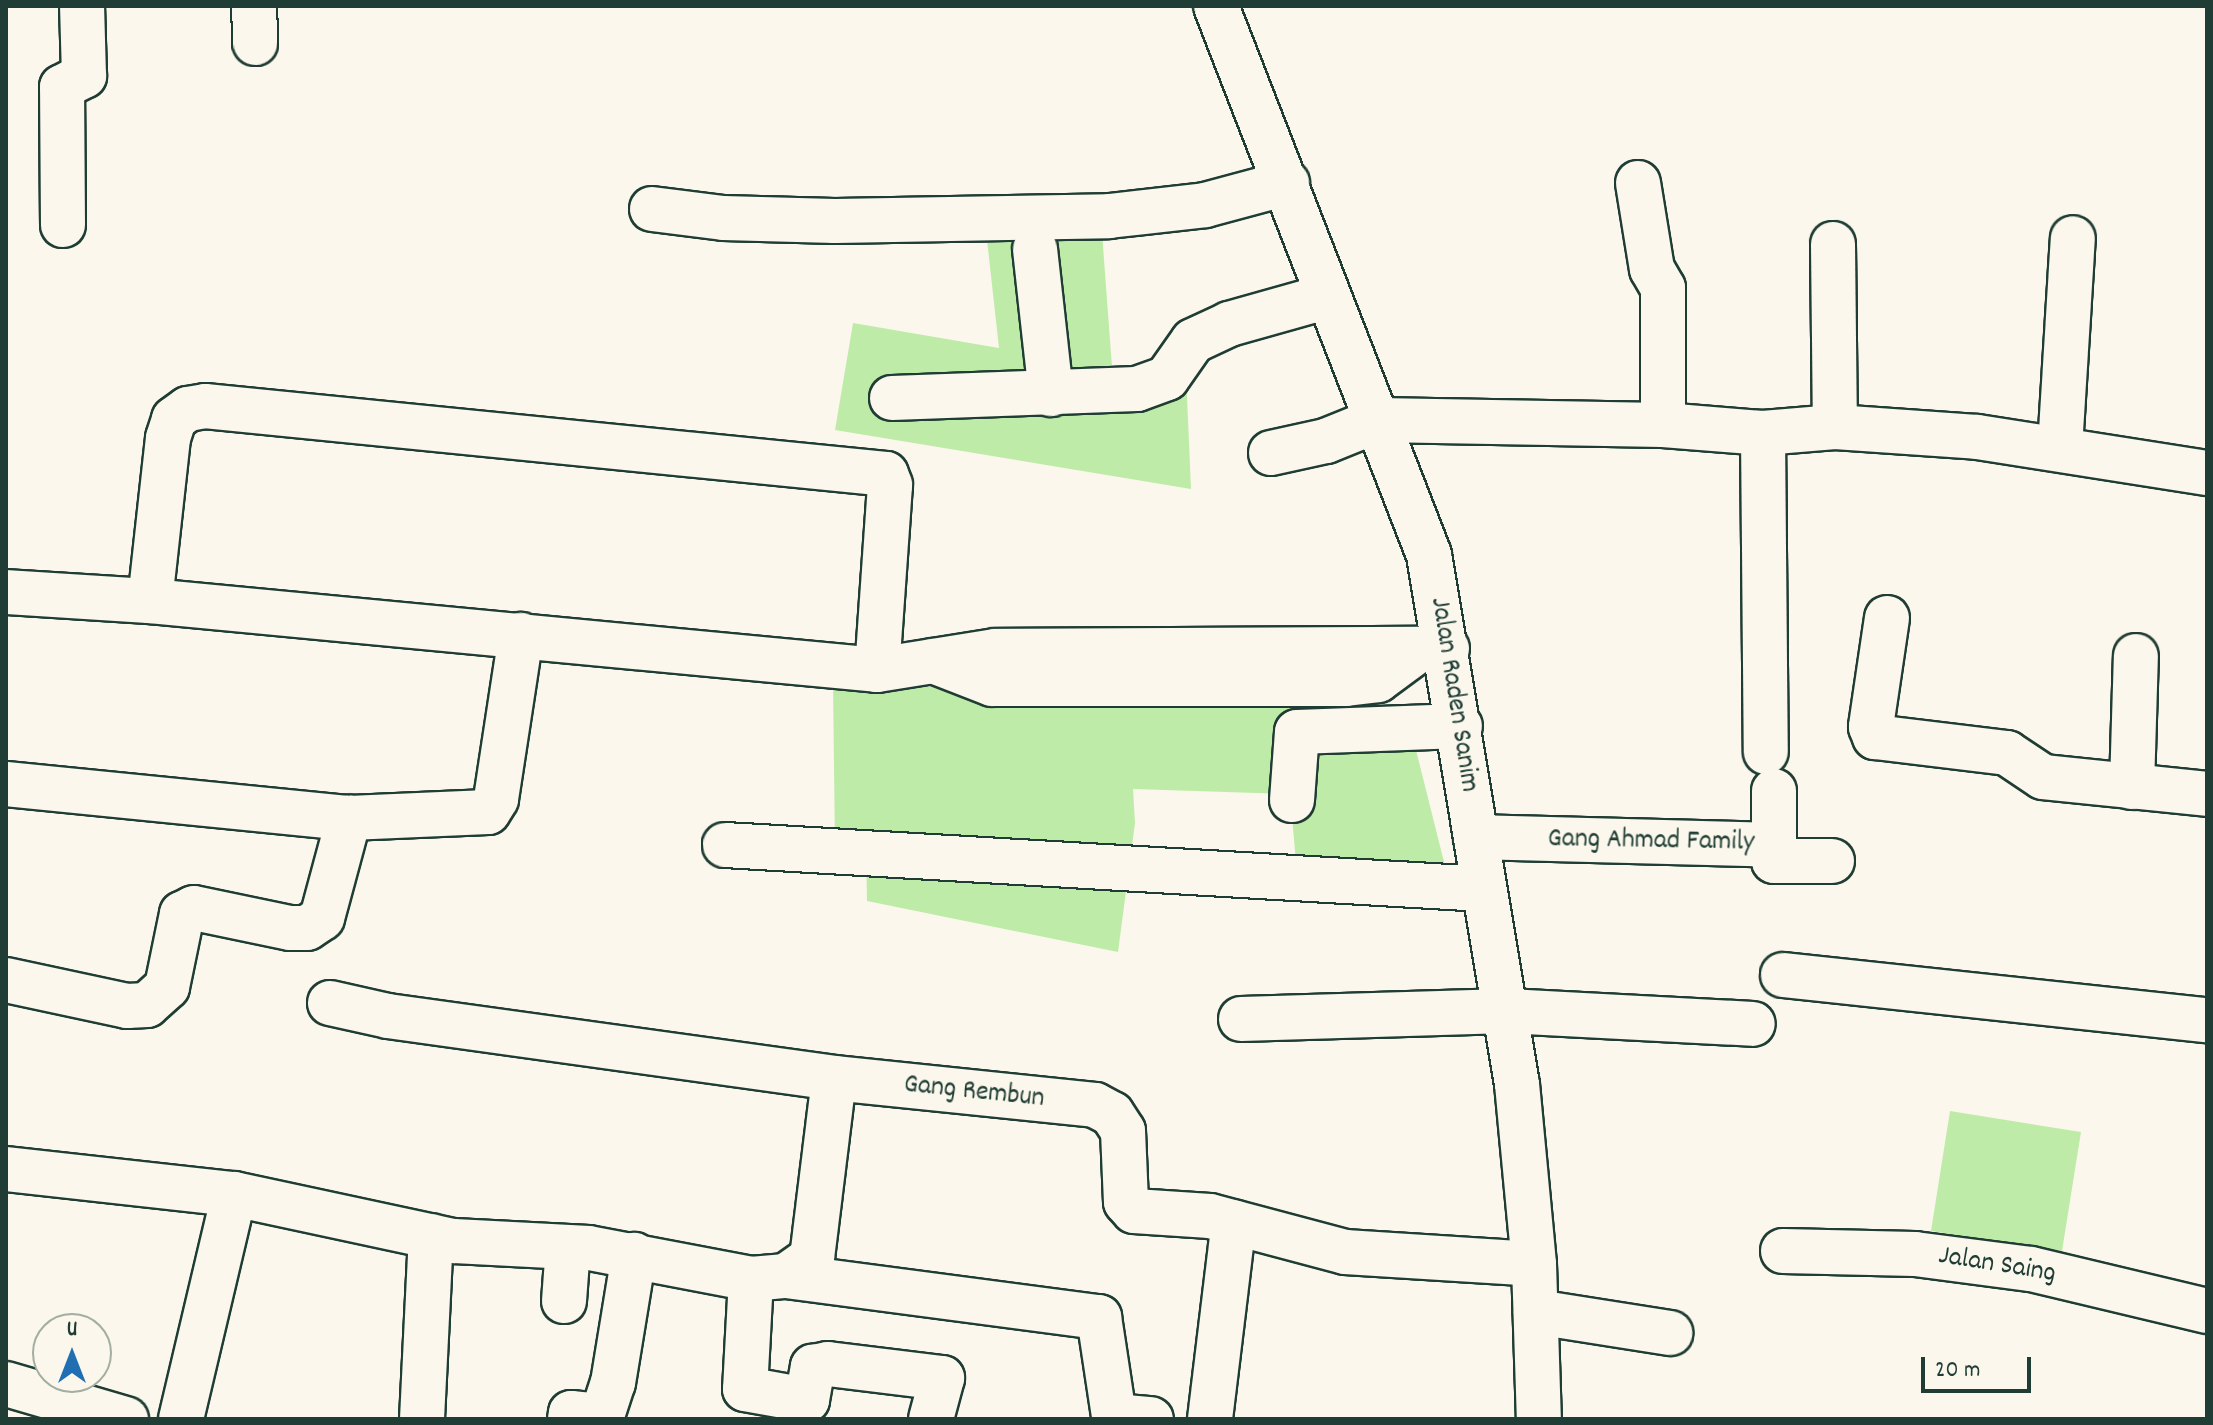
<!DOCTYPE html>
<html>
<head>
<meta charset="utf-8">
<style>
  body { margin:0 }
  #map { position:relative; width:2213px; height:1425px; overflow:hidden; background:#fbf7ec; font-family:Dekko,sans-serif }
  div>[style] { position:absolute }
  .green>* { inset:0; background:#bfeba8 }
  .roads { filter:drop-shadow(2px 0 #1f3d34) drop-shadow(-2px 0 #1f3d34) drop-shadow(0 2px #1f3d34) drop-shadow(0 -2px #1f3d34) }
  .minor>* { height:44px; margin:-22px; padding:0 22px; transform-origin:22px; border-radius:22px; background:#fbf7ec }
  span { translate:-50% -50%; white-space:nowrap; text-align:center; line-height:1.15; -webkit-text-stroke:6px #fbf7ec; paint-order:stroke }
  .street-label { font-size:28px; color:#1f3d34 }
  .frame { position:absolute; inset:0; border:8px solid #1f3d34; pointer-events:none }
  .north { position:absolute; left:32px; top:1313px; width:80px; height:80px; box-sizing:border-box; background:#fbf7ec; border:2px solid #a3ada2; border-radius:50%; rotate:0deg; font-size:22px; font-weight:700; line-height:32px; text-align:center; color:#1f3d34 }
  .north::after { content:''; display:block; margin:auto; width:28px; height:36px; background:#1f6fb2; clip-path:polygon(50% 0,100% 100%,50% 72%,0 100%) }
  .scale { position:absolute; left:1921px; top:1357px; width:110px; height:36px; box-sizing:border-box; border:4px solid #1f3d34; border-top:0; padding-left:10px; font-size:24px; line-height:28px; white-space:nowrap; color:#1f3d34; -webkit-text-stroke:6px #fbf7ec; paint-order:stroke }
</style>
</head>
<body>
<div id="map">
  <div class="green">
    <div style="clip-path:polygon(1101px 219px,1112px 367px,1186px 373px,1191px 489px,835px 430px,853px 323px,999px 348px,985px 222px)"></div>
    <div style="clip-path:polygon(833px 682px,1406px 710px,1446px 870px,1296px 862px,1290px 794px,1133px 789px,1135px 823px,1118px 952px,867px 901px,866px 850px,835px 850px)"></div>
    <div style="clip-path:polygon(1950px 1111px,2081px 1132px,2062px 1251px,1931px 1231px)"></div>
  </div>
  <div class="roads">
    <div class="minor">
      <div style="left:254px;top:6px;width:37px;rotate:88deg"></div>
      <div style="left:1216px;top:6px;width:589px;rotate:68.79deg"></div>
      <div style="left:1429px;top:555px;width:536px;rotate:80.56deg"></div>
      <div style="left:1517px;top:1084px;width:181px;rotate:84.6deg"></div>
      <div style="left:1534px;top:1264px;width:155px;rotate:88.2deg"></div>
      <div style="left:1638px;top:183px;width:87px;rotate:80.8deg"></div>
      <div style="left:1652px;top:269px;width:22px;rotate:60deg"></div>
      <div style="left:1663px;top:288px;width:137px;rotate:90deg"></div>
      <div style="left:652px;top:209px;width:72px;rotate:7.2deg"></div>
      <div style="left:723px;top:218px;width:112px;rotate:1.5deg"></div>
      <div style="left:835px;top:221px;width:274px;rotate:-1deg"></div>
      <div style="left:1109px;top:216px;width:97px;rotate:-6.5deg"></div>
      <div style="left:1205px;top:205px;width:85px;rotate:-15deg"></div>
      <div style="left:63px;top:225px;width:138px;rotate:-90.4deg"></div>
      <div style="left:62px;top:87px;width:25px;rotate:-27deg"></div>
      <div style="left:84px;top:76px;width:70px;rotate:-91.6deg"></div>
      <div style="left:1833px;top:244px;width:183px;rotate:89.4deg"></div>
      <div style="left:1035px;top:249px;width:146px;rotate:83.7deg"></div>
      <div style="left:892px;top:398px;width:245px;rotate:-2.1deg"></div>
      <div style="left:1137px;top:389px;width:32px;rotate:-20deg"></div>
      <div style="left:1167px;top:378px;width:45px;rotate:-54.9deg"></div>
      <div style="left:1193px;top:341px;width:40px;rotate:-25deg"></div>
      <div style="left:1229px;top:324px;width:100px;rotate:-15.7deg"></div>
      <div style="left:1763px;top:433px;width:319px;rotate:89.5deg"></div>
      <div style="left:2060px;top:448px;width:210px;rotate:-86.5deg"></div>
      <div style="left:1271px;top:453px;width:56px;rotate:-12.3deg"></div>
      <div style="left:1326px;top:441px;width:56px;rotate:-22deg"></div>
      <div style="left:1378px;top:420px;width:285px;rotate:1deg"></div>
      <div style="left:1663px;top:425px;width:100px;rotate:4.6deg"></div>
      <div style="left:1763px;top:433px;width:72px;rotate:-4.8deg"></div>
      <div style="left:1835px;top:427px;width:142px;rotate:4deg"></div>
      <div style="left:1977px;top:437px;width:233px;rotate:8.9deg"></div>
      <div style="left:6px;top:592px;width:144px;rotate:3.6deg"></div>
      <div style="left:150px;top:601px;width:730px;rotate:5.42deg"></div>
      <div style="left:877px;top:670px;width:120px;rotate:-9.1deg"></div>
      <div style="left:995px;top:651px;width:452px;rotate:-0.3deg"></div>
      <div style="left:150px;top:601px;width:164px;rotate:-83.7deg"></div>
      <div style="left:168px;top:438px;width:20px;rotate:-72deg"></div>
      <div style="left:174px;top:419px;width:17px;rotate:-36deg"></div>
      <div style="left:188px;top:409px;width:17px;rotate:-10deg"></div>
      <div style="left:205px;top:406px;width:684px;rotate:5.7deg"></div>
      <div style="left:886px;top:474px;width:12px;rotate:70deg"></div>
      <div style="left:890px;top:485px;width:185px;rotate:94deg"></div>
      <div style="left:1887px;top:618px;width:110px;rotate:98.4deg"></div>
      <div style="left:1871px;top:727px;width:11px;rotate:68deg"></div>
      <div style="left:1875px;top:737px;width:133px;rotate:6.9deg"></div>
      <div style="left:2007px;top:753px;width:43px;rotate:33.7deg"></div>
      <div style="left:2043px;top:777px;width:165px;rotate:5.9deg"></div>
      <div style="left:933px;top:661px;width:63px;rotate:21.3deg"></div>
      <div style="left:992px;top:684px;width:354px"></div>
      <div style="left:1346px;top:684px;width:32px;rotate:-7deg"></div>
      <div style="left:1378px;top:680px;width:52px;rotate:-36.4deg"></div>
      <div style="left:6px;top:784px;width:345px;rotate:5.7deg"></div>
      <div style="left:349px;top:818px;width:139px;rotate:-2.5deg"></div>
      <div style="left:488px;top:812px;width:15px;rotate:-58deg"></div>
      <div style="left:496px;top:799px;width:166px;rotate:-81.3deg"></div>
      <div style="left:2132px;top:787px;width:131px;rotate:-88.3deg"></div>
      <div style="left:1292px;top:800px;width:68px;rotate:-85.8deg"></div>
      <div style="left:1297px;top:732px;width:163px;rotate:-2.1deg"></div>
      <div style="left:1476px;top:837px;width:298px;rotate:1.5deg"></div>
      <div style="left:1774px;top:845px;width:54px;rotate:-90deg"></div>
      <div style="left:725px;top:845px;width:759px;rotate:3.32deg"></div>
      <div style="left:1774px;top:845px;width:16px;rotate:90deg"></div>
      <div style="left:1774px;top:861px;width:58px"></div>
      <div style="left:1783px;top:975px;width:426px;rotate:6.1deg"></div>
      <div style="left:6px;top:980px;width:124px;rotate:12.1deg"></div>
      <div style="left:127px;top:1006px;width:20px;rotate:-3deg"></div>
      <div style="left:147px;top:1005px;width:27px;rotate:-42deg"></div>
      <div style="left:167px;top:987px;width:75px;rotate:-78.4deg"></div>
      <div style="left:182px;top:914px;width:13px;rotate:-27deg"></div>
      <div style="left:194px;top:908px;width:98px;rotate:11.8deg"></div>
      <div style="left:290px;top:928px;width:17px"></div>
      <div style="left:307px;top:928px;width:18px;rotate:-34deg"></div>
      <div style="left:322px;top:918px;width:104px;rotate:-74.9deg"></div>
      <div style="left:330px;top:1003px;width:59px;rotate:12.6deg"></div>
      <div style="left:388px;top:1016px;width:450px;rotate:7.9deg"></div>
      <div style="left:834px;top:1078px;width:262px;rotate:5.9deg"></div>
      <div style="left:1095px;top:1105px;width:19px;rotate:28deg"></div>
      <div style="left:1112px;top:1114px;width:20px;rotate:57deg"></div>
      <div style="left:1123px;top:1131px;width:71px;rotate:87.6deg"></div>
      <div style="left:1126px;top:1202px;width:12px;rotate:48deg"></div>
      <div style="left:1134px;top:1211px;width:76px;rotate:3.8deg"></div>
      <div style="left:1210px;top:1216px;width:140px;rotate:14.9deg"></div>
      <div style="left:1345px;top:1252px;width:189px;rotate:3.6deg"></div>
      <div style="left:1241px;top:1019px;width:266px;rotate:-1.7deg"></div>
      <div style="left:1507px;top:1011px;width:246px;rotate:3deg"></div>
      <div style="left:6px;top:1169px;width:229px;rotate:6.3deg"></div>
      <div style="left:234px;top:1194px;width:225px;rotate:12.1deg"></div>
      <div style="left:454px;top:1241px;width:135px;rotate:3deg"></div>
      <div style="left:589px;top:1248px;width:165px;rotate:10.8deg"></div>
      <div style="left:751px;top:1279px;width:35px;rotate:-5deg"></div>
      <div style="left:786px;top:1276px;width:316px;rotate:7.5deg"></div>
      <div style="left:1099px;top:1317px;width:100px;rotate:81.4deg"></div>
      <div style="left:1114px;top:1416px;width:37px;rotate:5deg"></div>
      <div style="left:1783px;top:1251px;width:132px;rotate:1.3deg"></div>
      <div style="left:1915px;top:1254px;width:117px;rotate:7.4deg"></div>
      <div style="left:2031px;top:1269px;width:181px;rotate:13.4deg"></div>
      <div style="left:786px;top:1276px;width:32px;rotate:-35deg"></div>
      <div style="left:812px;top:1258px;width:181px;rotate:-83deg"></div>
      <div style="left:751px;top:1279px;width:110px;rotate:93.1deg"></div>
      <div style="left:745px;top:1389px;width:63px;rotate:10.1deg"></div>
      <div style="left:807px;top:1400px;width:34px;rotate:-80deg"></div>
      <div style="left:813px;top:1367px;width:15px;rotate:-11deg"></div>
      <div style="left:828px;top:1364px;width:115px;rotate:7deg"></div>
      <div style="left:942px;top:1378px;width:42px;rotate:105deg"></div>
      <div style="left:564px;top:1301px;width:54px;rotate:-85.8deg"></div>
      <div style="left:1536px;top:1312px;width:136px;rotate:8.9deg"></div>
      <div style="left:6px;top:1384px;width:125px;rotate:16.3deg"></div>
      <div style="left:181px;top:1419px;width:231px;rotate:-76.7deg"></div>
      <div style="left:422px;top:1419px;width:183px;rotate:-87.2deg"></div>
      <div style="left:570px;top:1419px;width:6px;rotate:-81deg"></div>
      <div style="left:571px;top:1413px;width:31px;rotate:6deg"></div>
      <div style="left:602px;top:1416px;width:35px;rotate:-72deg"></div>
      <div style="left:613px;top:1383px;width:130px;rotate:-80.7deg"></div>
      <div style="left:1210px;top:1419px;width:198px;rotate:-83.1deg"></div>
    </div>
  </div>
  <div class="street-label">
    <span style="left:1453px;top:695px;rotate:81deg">Jalan Raden Sanim</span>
    <span style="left:1651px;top:842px;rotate:1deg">Gang Ahmad Family</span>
    <span style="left:974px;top:1093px;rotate:6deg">Gang Rembun</span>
    <span style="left:1997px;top:1266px;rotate:9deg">Jalan Saing</span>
  </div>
  <div class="frame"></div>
  <div class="north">U</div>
  <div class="scale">20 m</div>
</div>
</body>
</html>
